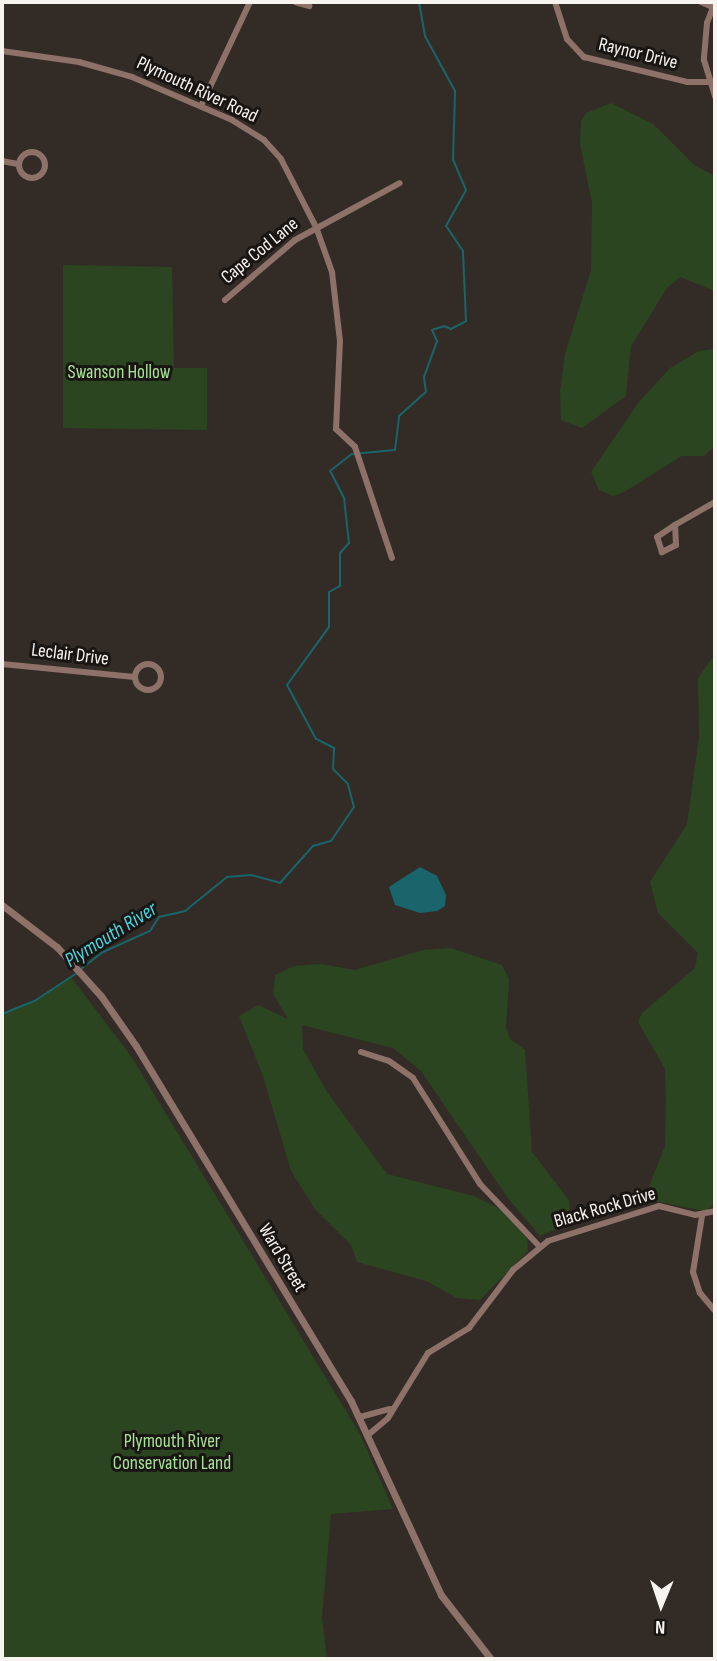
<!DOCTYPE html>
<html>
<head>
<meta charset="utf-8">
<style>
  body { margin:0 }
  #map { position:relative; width:717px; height:1661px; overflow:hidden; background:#332c26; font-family:"Sofia Sans Condensed",sans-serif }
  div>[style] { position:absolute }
  .green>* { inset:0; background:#2a4520 }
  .water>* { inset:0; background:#19656b }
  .stream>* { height:2px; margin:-1px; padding:0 1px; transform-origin:1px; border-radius:1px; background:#19656b }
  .minor>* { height:6px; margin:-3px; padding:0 3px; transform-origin:3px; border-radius:3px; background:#8e7168 }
  .minor>.ring { margin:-3px; padding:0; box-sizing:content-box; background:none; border:6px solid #8e7168; border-radius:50% }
  .tertiary>* { height:7px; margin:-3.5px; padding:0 3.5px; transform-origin:3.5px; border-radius:3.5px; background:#8e7168 }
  span { translate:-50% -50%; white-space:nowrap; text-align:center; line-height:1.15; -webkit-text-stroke:6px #191513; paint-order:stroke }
  .street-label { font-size:19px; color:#f7f3ef }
  .park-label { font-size:19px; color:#a8e295 }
  .water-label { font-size:21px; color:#47d4df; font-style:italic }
  .frame { position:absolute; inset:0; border:4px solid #f7f3ef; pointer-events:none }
  .north { position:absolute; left:626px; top:1570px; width:70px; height:70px; -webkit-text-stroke:5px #191513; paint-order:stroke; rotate:182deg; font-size:19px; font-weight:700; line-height:28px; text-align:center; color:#f7f3ef }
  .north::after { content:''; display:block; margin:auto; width:24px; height:32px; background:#f7f3ef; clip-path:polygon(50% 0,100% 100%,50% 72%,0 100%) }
</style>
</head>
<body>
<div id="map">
  <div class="green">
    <div style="clip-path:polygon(611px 103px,653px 124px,694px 165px,715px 176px,715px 291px,680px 277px,667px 288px,631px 346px,626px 396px,582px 428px,561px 420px,560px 392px,565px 354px,591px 270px,592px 203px,580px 144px,581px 121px,586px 113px)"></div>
    <div style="clip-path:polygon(63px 265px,172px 267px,174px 368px,207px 368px,207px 430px,63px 428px)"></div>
    <div style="clip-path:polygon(715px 349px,715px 446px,704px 456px,682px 456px,624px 492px,613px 496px,599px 490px,591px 472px,638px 403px,670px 368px,699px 351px)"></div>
    <div style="clip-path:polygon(715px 654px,715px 1205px,705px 1211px,650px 1200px,646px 1194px,665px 1146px,666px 1098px,665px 1069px,638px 1022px,642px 1013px,695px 968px,698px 953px,658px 913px,650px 882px,687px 824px,699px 737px,698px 678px)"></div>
    <div style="clip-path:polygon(451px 948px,502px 965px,509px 979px,506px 1028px,510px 1039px,525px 1050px,532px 1152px,569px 1200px,571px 1223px,540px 1236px,507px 1197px,421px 1071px,393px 1048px,302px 1025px,303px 1049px,327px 1092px,387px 1174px,474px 1196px,500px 1209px,527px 1238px,528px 1251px,480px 1300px,457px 1298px,426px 1281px,357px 1262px,351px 1245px,315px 1209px,291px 1171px,263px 1076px,239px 1016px,258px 1005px,288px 1019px,273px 994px,275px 975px,294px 966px,320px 964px,355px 970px,423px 950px)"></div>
    <div style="clip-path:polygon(71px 977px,131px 1056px,360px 1434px,393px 1509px,331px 1514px,322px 1617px,327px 1659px,2px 1659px,2px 1014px,36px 1000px)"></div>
  </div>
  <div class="water">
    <div style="clip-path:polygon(420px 867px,437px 876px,446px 895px,445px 906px,437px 911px,420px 913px,395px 905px,389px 887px)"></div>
  </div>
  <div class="stream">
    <div style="left:81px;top:969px;width:28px;rotate:-38deg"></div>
    <div style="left:103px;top:952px;width:51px;rotate:-24.1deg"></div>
    <div style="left:150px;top:931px;width:17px;rotate:-57deg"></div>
    <div style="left:159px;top:917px;width:27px;rotate:-13deg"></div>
    <div style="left:185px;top:911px;width:54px;rotate:-39deg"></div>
    <div style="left:227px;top:877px;width:24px;rotate:-5deg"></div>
    <div style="left:251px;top:875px;width:30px;rotate:15deg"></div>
    <div style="left:280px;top:883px;width:50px;rotate:-48.3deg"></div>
    <div style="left:313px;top:846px;width:19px;rotate:-16deg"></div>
    <div style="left:331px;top:841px;width:41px;rotate:-55.9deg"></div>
    <div style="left:354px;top:807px;width:24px;rotate:-105deg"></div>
    <div style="left:348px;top:784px;width:21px;rotate:-135deg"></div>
    <div style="left:333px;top:769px;width:21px;rotate:-87deg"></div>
    <div style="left:334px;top:748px;width:20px;rotate:-153deg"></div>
    <div style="left:316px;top:739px;width:61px;rotate:-118.2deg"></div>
    <div style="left:287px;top:685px;width:72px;rotate:-54.1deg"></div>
    <div style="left:329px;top:627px;width:35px;rotate:-90deg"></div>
    <div style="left:329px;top:592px;width:13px;rotate:-29deg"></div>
    <div style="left:340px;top:586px;width:33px;rotate:-90deg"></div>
    <div style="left:340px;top:553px;width:13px;rotate:-48deg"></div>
    <div style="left:349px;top:543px;width:45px;rotate:-96.3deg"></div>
    <div style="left:344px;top:498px;width:30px;rotate:-117deg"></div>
    <div style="left:330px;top:471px;width:28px;rotate:-38deg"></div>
    <div style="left:352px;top:454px;width:43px;rotate:-5.3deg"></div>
    <div style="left:395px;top:450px;width:34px;rotate:-83deg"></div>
    <div style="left:399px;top:416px;width:36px;rotate:-42deg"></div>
    <div style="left:426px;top:392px;width:15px;rotate:-98deg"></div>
    <div style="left:424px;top:377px;width:38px;rotate:-70deg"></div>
    <div style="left:437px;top:341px;width:12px;rotate:-114deg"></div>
    <div style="left:432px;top:330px;width:13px;rotate:-18deg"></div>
    <div style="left:444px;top:326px;width:8px;rotate:23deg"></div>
    <div style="left:451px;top:329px;width:17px;rotate:-28deg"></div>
    <div style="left:466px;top:321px;width:70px;rotate:-92.5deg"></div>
    <div style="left:463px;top:251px;width:30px;rotate:-124deg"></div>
    <div style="left:446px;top:226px;width:41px;rotate:-60.9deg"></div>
    <div style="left:466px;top:190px;width:33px;rotate:-113deg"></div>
    <div style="left:453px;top:160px;width:69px;rotate:-88.3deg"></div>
    <div style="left:455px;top:91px;width:63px;rotate:-118.6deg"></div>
    <div style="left:425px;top:36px;width:35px;rotate:-100deg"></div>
    <div style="left:2px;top:1014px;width:37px;rotate:-22deg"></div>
    <div style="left:36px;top:1000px;width:49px;rotate:-33.4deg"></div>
  </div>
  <div class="minor">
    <div style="left:295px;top:2px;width:15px;rotate:16deg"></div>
    <div style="left:555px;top:2px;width:39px;rotate:72deg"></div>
    <div style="left:567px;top:39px;width:25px;rotate:47deg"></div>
    <div style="left:584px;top:57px;width:106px;rotate:13.6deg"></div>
    <div style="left:687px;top:82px;width:20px"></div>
    <div style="left:701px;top:2px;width:12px;rotate:24deg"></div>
    <div style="left:715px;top:2px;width:22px;rotate:111deg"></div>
    <div style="left:707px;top:23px;width:37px;rotate:95deg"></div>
    <div style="left:704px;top:60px;width:39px;rotate:73deg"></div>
    <div style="left:2px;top:51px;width:78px;rotate:8.1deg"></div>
    <div style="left:79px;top:62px;width:55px;rotate:15.8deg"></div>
    <div style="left:132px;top:77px;width:109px;rotate:23.3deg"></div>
    <div style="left:232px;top:120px;width:38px;rotate:32deg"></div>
    <div style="left:264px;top:140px;width:25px;rotate:48deg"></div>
    <div style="left:281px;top:159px;width:76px;rotate:62.8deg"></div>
    <div style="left:316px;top:227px;width:48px;rotate:70.4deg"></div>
    <div style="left:332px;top:272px;width:69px;rotate:83.4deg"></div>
    <div style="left:340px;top:341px;width:88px;rotate:92.6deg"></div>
    <div style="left:336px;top:429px;width:26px;rotate:43deg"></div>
    <div style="left:355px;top:447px;width:117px;rotate:71.6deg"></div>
    <div style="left:201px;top:106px;width:115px;rotate:-64.8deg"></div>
    <div class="ring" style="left:19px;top:152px;width:20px;height:20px"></div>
    <div style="left:2px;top:161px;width:16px;rotate:11deg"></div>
    <div style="left:225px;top:300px;width:92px;rotate:-40.6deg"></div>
    <div style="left:295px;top:240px;width:119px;rotate:-28.5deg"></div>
    <div style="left:675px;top:525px;width:20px;rotate:87deg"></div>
    <div style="left:676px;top:545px;width:16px;rotate:153deg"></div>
    <div style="left:662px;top:552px;width:16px;rotate:-108deg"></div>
    <div style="left:657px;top:537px;width:22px;rotate:-34deg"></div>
    <div style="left:675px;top:525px;width:46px;rotate:-29.9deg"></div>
    <div style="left:2px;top:664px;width:133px;rotate:5.6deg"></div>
    <div class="ring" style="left:135px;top:664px;width:20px;height:20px"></div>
    <div style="left:361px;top:1052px;width:29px;rotate:18deg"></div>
    <div style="left:389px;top:1061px;width:29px;rotate:35deg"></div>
    <div style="left:413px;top:1078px;width:125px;rotate:57.7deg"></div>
    <div style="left:480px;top:1184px;width:87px;rotate:46.4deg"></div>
    <div style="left:702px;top:1216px;width:57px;rotate:99.1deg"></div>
    <div style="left:693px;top:1272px;width:22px;rotate:72deg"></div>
    <div style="left:700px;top:1293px;width:23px;rotate:50deg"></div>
    <div style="left:360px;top:1417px;width:31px;rotate:-15deg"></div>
    <div style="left:368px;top:1435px;width:26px;rotate:-40deg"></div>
    <div style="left:388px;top:1418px;width:76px;rotate:-58.4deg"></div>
    <div style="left:428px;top:1353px;width:48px;rotate:-31.4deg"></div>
    <div style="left:469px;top:1328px;width:73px;rotate:-52.8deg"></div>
    <div style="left:513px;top:1270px;width:45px;rotate:-39.6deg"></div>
    <div style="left:548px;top:1241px;width:116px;rotate:-17.5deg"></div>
    <div style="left:659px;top:1206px;width:37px;rotate:14deg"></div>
    <div style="left:695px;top:1215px;width:20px;rotate:-11deg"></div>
  </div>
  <div class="tertiary">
    <div style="left:2px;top:905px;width:69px;rotate:37.4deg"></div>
    <div style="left:57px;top:947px;width:66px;rotate:48.1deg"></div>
    <div style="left:101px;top:996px;width:61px;rotate:55deg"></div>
    <div style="left:136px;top:1046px;width:415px;rotate:58.8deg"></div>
    <div style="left:351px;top:1401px;width:214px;rotate:65.1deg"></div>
    <div style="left:441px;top:1595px;width:81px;rotate:52deg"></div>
  </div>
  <div class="street-label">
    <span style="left:638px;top:54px;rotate:14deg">Raynor Drive</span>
    <span style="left:197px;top:90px;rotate:25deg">Plymouth River Road</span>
    <span style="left:260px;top:251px;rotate:-39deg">Cape Cod Lane</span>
    <span style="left:70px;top:655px;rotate:7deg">Leclair Drive</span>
    <span style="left:605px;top:1208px;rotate:-16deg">Black Rock Drive</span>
    <span style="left:282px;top:1258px;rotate:59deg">Ward Street</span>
  </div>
  <div class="park-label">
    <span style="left:119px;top:373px">Swanson Hollow</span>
    <span style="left:172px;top:1453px">Plymouth River<br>Conservation Land</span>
  </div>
  <div class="water-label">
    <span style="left:111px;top:935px;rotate:-32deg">Plymouth River</span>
  </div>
  <div class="frame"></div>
  <div class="north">N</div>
</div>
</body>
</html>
